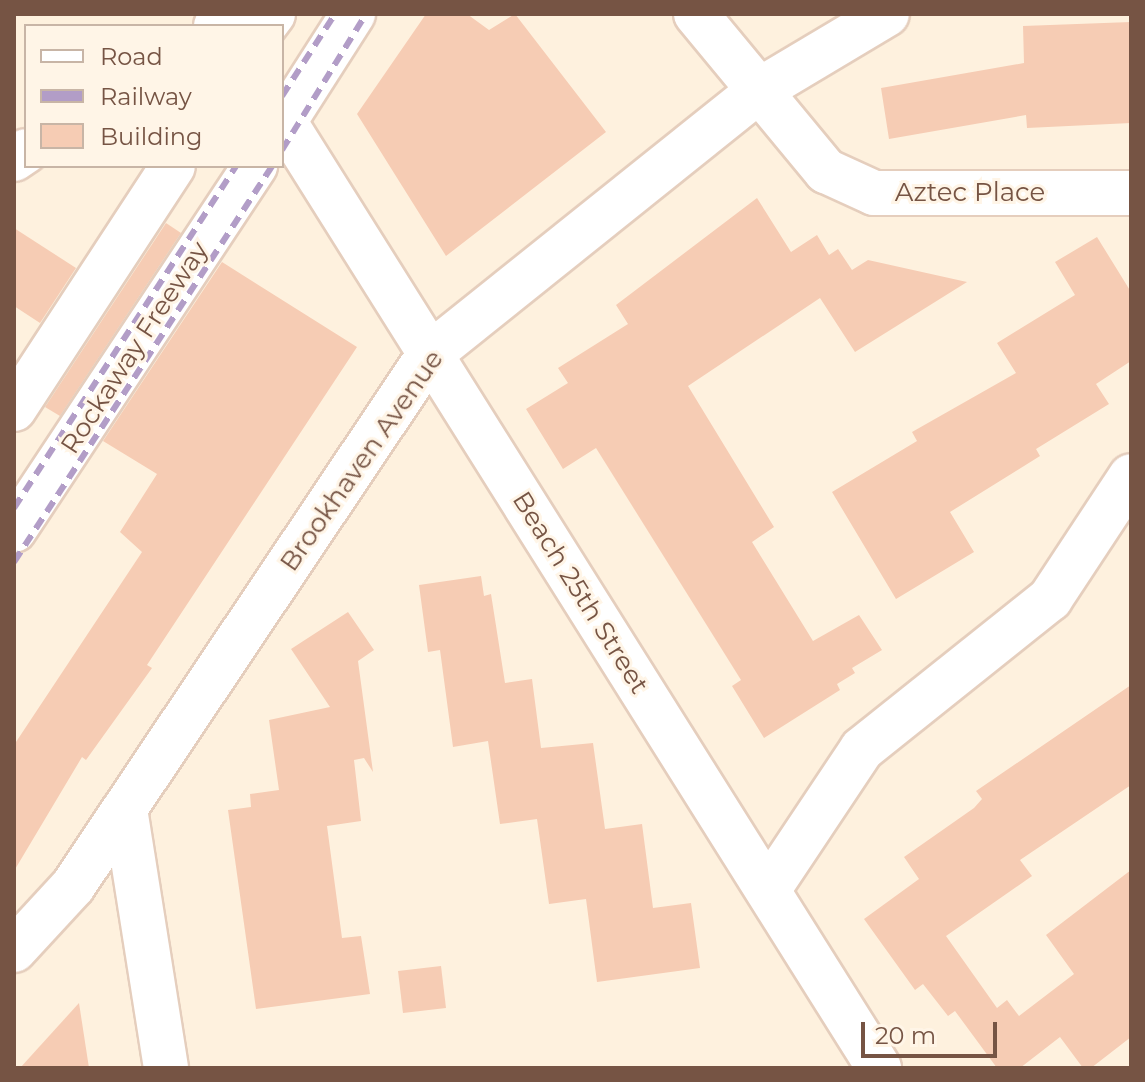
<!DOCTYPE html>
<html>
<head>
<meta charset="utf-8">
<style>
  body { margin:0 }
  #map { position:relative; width:1145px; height:1082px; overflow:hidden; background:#fef1de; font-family:Montserrat,sans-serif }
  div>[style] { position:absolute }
  .building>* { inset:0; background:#f6ccb4 }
  .roads { filter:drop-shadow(2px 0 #e5cebd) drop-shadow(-2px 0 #e5cebd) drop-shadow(0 2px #e5cebd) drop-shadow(0 -2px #e5cebd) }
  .street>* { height:44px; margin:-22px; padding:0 22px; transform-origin:22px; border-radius:22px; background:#fff }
  .secondary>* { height:44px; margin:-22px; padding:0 22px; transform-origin:22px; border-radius:22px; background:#fff }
  .rail>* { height:6px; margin-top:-3px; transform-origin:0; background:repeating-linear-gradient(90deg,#b29dc7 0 12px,transparent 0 20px) }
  span { translate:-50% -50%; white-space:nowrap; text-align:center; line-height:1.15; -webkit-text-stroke:6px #fff5e7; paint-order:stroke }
  .street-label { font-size:26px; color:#765444 }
  .frame { position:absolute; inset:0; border:16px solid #765444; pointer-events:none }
  .legend { position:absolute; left:24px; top:24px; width:260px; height:144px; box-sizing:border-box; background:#fff5e7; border:2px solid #c8b5a6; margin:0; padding:10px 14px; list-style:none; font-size:24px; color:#765444 }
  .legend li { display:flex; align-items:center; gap:16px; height:40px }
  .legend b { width:40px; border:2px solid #c8b5a6 }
  .scale { position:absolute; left:861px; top:1022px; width:136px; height:36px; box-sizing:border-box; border:4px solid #765444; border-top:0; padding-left:10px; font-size:24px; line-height:28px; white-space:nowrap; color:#765444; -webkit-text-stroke:6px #fff5e7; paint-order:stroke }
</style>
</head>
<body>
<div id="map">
  <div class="building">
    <div style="clip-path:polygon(426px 14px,467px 14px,489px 30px,515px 14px,606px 132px,446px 256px,357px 114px)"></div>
    <div style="clip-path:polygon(1131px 22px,1131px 123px,1027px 128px,1026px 115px,889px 139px,881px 88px,1024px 63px,1023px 26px)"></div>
    <div style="clip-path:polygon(757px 198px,791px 252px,817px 235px,829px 255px,838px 249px,852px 270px,868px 260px,967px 282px,855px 352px,820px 298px,688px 386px,774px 527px,752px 542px,813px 641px,859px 615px,882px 650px,852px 668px,855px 673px,837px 684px,840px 690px,764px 738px,732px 686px,741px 680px,596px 448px,563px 469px,526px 409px,568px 383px,558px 368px,628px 324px,616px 305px)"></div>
    <div style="clip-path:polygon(166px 223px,181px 233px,60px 416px,45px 407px)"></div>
    <div style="clip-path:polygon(14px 228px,76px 268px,40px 323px,14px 306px)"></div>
    <div style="clip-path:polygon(1097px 237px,1131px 292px,1131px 361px,1096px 384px,1109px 404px,1036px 449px,1040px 456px,950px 512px,974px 552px,896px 599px,832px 492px,917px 441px,912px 432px,1016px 373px,997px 343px,1075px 295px,1055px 262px)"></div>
    <div style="clip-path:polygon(222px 262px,357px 347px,147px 665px,152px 668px,86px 760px,82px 757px,14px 871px,14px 745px,142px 552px,120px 532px,157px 474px,103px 441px)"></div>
    <div style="clip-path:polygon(481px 576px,484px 596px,491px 594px,505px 683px,532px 679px,541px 748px,593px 743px,605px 829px,642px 824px,653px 908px,691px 903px,700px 968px,597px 982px,586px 899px,549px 904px,537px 819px,500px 824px,488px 741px,453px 747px,440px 650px,428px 652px,419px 585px)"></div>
    <div style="clip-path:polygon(348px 612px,374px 650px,358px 661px,373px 772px,364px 758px,354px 760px,361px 821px,327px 826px,342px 938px,361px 936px,370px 994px,256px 1009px,228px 810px,251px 807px,250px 794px,279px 790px,269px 720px,330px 707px,291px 649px)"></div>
    <div style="clip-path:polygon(1131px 685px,1131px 785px,1020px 860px,1032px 876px,946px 936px,997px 1008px,1007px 1000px,1019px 1016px,1074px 974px,1046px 935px,1131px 870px,1131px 1037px,1091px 1068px,1083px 1068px,1060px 1037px,1020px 1068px,997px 1068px,955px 1011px,948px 1016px,923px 984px,915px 990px,864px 919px,919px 879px,904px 857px,974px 808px,982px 799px,976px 791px)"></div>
    <div style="clip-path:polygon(441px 966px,446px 1008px,403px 1013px,398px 971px)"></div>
    <div style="clip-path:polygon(79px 1003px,89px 1068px,20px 1068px)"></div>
  </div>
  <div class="roads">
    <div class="street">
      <div style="left:696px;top:14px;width:204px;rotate:50.4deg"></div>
      <div style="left:826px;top:171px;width:53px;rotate:24.6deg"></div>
      <div style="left:874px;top:193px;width:257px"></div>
      <div style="left:216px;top:26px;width:24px;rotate:-30deg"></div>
      <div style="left:282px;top:118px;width:1122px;rotate:57.85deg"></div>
      <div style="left:14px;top:159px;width:14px;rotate:-34deg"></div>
      <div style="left:125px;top:809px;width:262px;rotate:81deg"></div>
      <div style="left:768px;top:890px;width:169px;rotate:-56.3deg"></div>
      <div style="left:862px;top:749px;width:241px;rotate:-38.6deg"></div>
      <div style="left:1050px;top:599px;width:147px;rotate:-56.6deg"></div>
      <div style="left:14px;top:950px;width:87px;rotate:-47.3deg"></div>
      <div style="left:73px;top:886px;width:639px;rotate:-56.16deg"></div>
      <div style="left:429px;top:355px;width:422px;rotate:-38.7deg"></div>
      <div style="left:758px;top:91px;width:150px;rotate:-30.8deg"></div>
    </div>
    <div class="secondary">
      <div style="left:264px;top:26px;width:15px;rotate:-53deg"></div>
      <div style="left:282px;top:125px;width:132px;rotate:-57.4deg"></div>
      <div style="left:14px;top:409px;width:290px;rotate:-56.8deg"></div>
      <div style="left:14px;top:530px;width:437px;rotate:-56.5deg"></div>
    </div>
  </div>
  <div class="rail">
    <div style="left:282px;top:96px;width:98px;rotate:-57.1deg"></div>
    <div style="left:282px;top:150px;width:160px;rotate:-58.3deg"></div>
    <div style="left:14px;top:508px;width:408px;rotate:-57deg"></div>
    <div style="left:14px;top:562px;width:473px;rotate:-56.9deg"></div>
  </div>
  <div class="street-label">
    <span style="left:970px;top:193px">Aztec Place</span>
    <span style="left:135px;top:348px;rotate:-57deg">Rockaway Freeway</span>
    <span style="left:362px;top:461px;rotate:-55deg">Brookhaven Avenue</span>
    <span style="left:580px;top:593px;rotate:58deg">Beach 25th Street</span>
  </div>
  <div class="frame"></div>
  <ul class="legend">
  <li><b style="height:10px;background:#fff"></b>Road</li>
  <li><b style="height:10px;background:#b29dc7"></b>Railway</li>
  <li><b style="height:22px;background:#f6ccb4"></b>Building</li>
  </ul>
  <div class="scale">20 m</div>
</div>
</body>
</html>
